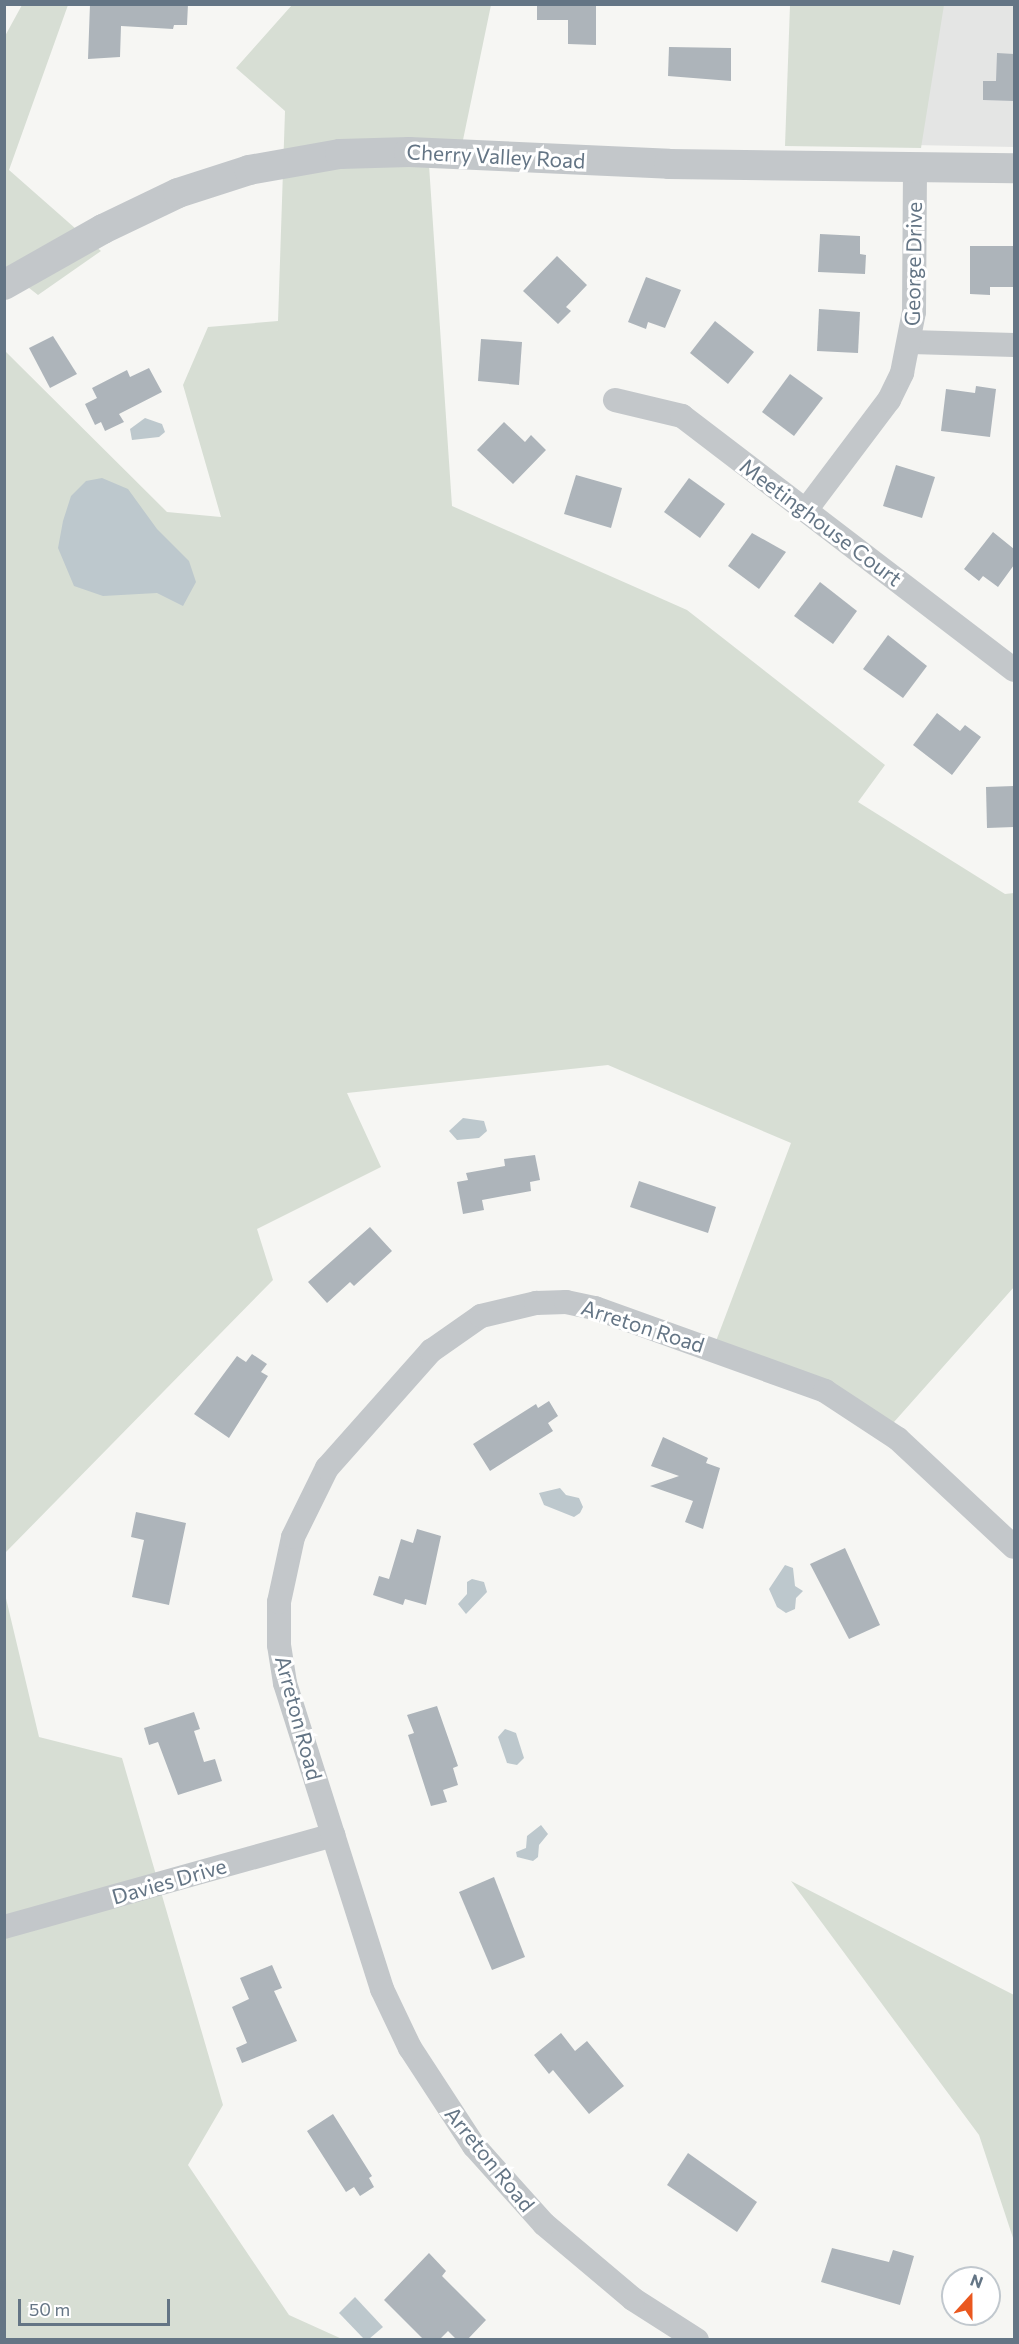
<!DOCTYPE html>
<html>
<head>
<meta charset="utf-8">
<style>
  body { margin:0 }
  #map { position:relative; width:1019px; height:2344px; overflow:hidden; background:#f6f6f3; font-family:Commissioner,sans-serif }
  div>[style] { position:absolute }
  .built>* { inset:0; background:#e4e5e4 }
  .green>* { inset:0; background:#d7ded4 }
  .water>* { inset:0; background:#bdc8cd }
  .building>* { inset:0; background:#adb4ba }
  .minor>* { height:24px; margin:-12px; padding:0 12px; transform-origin:12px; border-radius:12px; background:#c3c7ca }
  .tertiary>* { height:30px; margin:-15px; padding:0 15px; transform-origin:15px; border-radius:15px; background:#c3c7ca }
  span { translate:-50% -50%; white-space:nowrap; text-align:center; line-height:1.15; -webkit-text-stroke:6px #fff; paint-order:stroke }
  .street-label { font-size:21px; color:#647585 }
  .frame { position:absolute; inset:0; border:6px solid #647585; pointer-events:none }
  .north { position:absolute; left:941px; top:2266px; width:60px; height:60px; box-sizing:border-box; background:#fff; border:2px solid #c1c8ce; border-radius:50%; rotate:21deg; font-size:16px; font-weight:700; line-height:24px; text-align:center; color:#647585 }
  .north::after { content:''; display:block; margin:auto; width:21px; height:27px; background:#ea581f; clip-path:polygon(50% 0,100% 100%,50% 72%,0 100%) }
  .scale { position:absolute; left:18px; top:2299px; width:152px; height:27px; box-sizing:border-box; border:3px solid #647585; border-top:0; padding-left:8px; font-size:18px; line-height:21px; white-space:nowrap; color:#647585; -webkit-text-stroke:4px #fff; paint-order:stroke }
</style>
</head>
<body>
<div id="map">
  <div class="built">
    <div style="clip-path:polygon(914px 5px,1014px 5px,1014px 147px,913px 145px)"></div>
  </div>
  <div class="green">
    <div style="clip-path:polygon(22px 5px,68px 5px,9px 170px,101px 251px,38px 295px,5px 269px,5px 36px)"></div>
    <div style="clip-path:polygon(292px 5px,491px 5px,458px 164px,429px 165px,452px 506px,687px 610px,885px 765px,858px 802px,1005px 894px,1014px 893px,1014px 1287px,886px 1431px,713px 1349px,791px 1143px,608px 1065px,347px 1093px,381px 1167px,257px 1229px,273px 1280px,5px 1553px,4px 350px,167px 512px,221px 517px,183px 385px,208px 327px,278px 321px,285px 111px,236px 68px)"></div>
    <div style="clip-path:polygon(790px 5px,944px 5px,921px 148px,785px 146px)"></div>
    <div style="clip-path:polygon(4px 1590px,39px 1737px,122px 1758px,223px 2105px,188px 2165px,289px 2315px,342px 2339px,5px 2339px)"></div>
    <div style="clip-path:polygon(791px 1881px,1014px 1995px,1014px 2241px,979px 2135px)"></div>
  </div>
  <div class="water">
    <div style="clip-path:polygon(145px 418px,162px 424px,165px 432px,159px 437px,132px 440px,130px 429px)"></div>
    <div style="clip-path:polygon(102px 478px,128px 489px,157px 529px,189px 561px,196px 582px,183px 606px,157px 593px,103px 596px,74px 586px,58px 548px,63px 521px,71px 496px,86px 481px)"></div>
    <div style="clip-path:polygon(463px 1118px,484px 1121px,487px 1131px,479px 1138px,457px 1140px,449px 1131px)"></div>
    <div style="clip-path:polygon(560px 1488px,566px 1495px,579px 1498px,583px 1507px,580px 1513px,574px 1517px,544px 1505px,539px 1493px)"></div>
    <div style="clip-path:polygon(785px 1565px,793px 1568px,795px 1586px,803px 1591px,796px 1598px,795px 1609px,786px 1613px,777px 1607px,769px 1589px)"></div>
    <div style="clip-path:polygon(472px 1579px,484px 1582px,487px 1592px,466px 1614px,458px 1604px,467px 1594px,467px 1582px)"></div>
    <div style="clip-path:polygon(505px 1729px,516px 1733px,524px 1758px,517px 1765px,507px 1763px,498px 1737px)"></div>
    <div style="clip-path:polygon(541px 1825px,548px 1834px,539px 1845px,538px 1857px,533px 1861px,517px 1857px,516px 1852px,526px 1848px,527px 1836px)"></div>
    <div style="clip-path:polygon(355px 2297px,383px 2327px,369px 2339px,364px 2339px,339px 2313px)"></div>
  </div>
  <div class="building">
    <div style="clip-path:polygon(90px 4px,188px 4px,187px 25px,174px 25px,173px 29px,121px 26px,120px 57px,88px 59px)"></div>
    <div style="clip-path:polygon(537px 4px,596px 4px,596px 45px,568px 44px,568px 20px,537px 20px)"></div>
    <div style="clip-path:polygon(669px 47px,731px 48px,731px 81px,668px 76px)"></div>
    <div style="clip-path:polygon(997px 53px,1014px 54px,1014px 101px,983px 100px,983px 81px,996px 81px)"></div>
    <div style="clip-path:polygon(820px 234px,860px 236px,860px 254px,866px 255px,865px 274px,818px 272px)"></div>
    <div style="clip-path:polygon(970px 246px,1014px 246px,1014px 287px,990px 287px,990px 295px,970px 294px)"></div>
    <div style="clip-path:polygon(557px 256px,587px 285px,566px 307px,571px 311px,558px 324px,523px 291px)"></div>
    <div style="clip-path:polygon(646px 277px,681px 290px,665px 328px,648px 322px,646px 329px,628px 322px)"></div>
    <div style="clip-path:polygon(819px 309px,860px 312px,858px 353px,817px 351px)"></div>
    <div style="clip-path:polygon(715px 321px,754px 352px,728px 384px,690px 353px)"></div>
    <div style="clip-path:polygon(53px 336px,77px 374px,50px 388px,29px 348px)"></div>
    <div style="clip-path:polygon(481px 339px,522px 342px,519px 385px,478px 381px)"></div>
    <div style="clip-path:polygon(149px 368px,162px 392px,119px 414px,124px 422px,105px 431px,101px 422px,95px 425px,85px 404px,97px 398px,92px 388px,127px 370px,130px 377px)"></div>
    <div style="clip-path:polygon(790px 374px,823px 398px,794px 436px,762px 412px)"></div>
    <div style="clip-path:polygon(976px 386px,996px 389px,990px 437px,941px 431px,946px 389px,975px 393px)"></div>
    <div style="clip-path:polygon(504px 422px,525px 442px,531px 435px,546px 450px,513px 484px,477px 450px)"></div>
    <div style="clip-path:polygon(896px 465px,935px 477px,922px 518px,883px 506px)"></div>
    <div style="clip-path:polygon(576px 475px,622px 488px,611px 528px,564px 514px)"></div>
    <div style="clip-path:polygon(689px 478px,725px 504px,700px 538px,664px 512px)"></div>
    <div style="clip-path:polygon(993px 532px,1014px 549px,1014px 565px,998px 587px,983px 576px,979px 581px,964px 569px)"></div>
    <div style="clip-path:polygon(752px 533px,786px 552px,759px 589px,728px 566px)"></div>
    <div style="clip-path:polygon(820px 582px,857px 611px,833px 644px,794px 616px)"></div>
    <div style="clip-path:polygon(888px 635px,927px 666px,903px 698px,863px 669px)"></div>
    <div style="clip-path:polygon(937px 713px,960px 731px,965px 725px,981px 737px,952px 775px,913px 745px)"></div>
    <div style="clip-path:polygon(1014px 786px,1014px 827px,987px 828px,986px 787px)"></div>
    <div style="clip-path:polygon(535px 1155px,540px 1180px,530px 1182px,531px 1191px,482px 1200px,484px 1210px,463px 1214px,457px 1182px,468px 1180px,466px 1173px,505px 1166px,504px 1159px)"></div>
    <div style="clip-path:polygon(639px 1181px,716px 1207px,708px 1233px,630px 1207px)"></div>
    <div style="clip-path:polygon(370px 1227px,392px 1251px,354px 1286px,350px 1282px,327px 1303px,308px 1282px)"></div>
    <div style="clip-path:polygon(252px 1354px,267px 1364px,261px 1372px,268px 1376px,229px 1438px,194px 1414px,237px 1356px,246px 1362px)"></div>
    <div style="clip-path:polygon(549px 1401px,558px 1416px,548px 1423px,553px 1431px,490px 1471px,473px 1444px,536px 1404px,538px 1408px)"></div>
    <div style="clip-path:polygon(663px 1437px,708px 1458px,706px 1463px,720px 1468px,703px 1529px,685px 1522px,693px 1501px,650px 1486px,679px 1476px,651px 1466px)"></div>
    <div style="clip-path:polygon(136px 1512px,186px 1523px,169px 1605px,132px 1597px,144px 1540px,131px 1537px)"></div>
    <div style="clip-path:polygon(417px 1529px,441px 1536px,426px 1605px,405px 1599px,403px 1605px,373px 1595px,379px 1576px,389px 1579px,401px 1539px,413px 1543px)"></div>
    <div style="clip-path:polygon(845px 1548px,880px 1625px,849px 1639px,810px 1564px)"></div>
    <div style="clip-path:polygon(437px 1706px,458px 1766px,453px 1768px,458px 1785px,443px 1790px,447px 1802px,431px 1806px,408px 1735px,414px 1733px,407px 1715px)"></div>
    <div style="clip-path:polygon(194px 1712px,200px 1729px,194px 1731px,204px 1762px,215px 1759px,222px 1781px,178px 1795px,158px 1742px,149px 1745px,144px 1728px)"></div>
    <div style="clip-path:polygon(494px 1877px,525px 1957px,492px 1970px,459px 1892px)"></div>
    <div style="clip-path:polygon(272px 1965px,282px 1988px,274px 1991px,297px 2041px,242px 2063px,236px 2048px,247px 2043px,232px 2007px,249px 1999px,240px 1978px)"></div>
    <div style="clip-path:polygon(561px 2033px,575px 2051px,587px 2041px,624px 2086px,589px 2114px,553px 2070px,549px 2074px,534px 2055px)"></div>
    <div style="clip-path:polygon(333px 2114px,372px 2176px,369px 2178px,374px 2187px,360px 2196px,354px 2187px,346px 2192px,307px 2131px)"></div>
    <div style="clip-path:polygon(688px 2153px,757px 2202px,737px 2232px,667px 2185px)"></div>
    <div style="clip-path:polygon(832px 2248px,889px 2262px,893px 2250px,914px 2256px,900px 2305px,821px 2282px)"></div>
    <div style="clip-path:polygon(429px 2253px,446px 2271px,442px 2276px,486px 2320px,467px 2340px,457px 2340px,448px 2331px,439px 2340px,424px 2340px,384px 2300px)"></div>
  </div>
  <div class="minor">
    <div style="left:911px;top:342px;width:103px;rotate:1.7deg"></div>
    <div style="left:615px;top:400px;width:69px;rotate:13.4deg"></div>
    <div style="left:682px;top:416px;width:418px;rotate:37.4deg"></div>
    <div style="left:806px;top:510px;width:138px;rotate:-53deg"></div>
    <div style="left:889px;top:400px;width:30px;rotate:-64deg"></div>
    <div style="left:902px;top:373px;width:62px;rotate:-78.9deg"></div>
    <div style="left:914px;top:312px;width:146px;rotate:-89.6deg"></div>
    <div style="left:4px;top:1927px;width:342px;rotate:-15.6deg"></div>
    <div style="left:697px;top:2340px;width:76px;rotate:-147.4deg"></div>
    <div style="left:633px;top:2299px;width:116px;rotate:-139.9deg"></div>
    <div style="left:544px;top:2224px;width:105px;rotate:-131.9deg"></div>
    <div style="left:474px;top:2146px;width:117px;rotate:-123.1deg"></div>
    <div style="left:410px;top:2048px;width:65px;rotate:-115.4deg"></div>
    <div style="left:382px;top:1989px;width:321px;rotate:-107.6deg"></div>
    <div style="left:285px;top:1683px;width:38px;rotate:-99deg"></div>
    <div style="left:279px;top:1645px;width:43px;rotate:-90deg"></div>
    <div style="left:279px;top:1602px;width:66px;rotate:-77.8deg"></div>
    <div style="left:293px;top:1537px;width:77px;rotate:-63.8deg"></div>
    <div style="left:327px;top:1468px;width:157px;rotate:-48.4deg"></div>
    <div style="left:431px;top:1351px;width:61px;rotate:-35deg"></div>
    <div style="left:481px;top:1316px;width:57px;rotate:-13.3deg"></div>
    <div style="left:536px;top:1303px;width:30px;rotate:-2deg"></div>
    <div style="left:566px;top:1302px;width:30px;rotate:12deg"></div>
    <div style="left:595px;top:1308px;width:245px;rotate:19.8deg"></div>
    <div style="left:825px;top:1391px;width:87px;rotate:33.3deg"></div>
    <div style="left:898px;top:1439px;width:158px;rotate:43deg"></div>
  </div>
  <div class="tertiary">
    <div style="left:4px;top:285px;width:114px;rotate:-29.5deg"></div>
    <div style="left:103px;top:229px;width:83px;rotate:-25.6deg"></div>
    <div style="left:178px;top:193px;width:75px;rotate:-17.9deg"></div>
    <div style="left:249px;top:170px;width:92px;rotate:-10deg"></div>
    <div style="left:340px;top:154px;width:69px;rotate:-1.7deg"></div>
    <div style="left:409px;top:152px;width:260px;rotate:2.6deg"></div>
    <div style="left:669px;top:164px;width:345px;rotate:0.7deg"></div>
  </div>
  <div class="street-label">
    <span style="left:496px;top:156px;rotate:3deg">Cherry Valley Road</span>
    <span style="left:913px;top:264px;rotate:-89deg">George Drive</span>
    <span style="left:821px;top:522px;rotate:37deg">Meetinghouse Court</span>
    <span style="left:643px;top:1326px;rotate:18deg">Arreton Road</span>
    <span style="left:299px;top:1718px;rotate:75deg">Arreton Road</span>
    <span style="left:169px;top:1881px;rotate:-16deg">Davies Drive</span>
    <span style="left:490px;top:2159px;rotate:51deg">Arreton Road</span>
  </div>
  <div class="frame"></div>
  <div class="north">N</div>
  <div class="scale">50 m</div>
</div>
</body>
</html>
